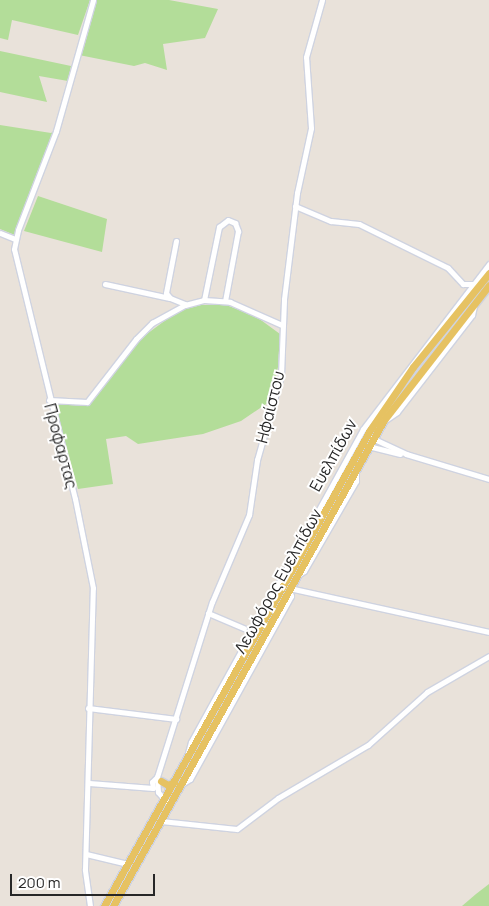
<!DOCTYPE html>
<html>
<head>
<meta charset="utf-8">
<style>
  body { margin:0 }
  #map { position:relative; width:489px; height:906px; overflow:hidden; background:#e9e2da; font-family:Manrope,sans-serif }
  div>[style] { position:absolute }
  .green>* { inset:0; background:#b3dd99 }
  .roads { filter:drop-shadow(1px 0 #cfd3e0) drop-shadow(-1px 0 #cfd3e0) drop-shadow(0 1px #cfd3e0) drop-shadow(0 -1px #cfd3e0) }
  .minor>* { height:5px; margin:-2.5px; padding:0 2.5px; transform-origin:2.5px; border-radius:2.5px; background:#fff }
  .major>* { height:7px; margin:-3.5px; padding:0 3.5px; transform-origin:3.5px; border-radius:3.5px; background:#e6c262 }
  span { translate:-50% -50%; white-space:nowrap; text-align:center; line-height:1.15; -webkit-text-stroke:4px #fff; paint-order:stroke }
  .street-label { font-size:16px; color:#272727 }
  .scale { position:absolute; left:10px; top:874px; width:145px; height:22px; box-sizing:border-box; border:2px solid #272727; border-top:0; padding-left:6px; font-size:15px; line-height:18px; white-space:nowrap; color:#272727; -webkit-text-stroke:4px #fff; paint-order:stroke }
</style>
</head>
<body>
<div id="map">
  <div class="green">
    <div style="clip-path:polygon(0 0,90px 0,78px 35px,12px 20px,8px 40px,0 38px)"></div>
    <div style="clip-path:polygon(96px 0,169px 0,218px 9px,205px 38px,163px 44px,167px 70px,145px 63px,134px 66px,79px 55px)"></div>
    <div style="clip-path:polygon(0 51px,71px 66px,68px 81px,39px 76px,47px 102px,0 92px)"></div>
    <div style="clip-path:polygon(0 125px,51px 133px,54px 131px,15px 235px,0 229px)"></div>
    <div style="clip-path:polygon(38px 196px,107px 219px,102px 252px,24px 231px)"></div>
    <div style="clip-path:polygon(198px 305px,226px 305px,254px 315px,280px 334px,278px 367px,269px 402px,241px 421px,203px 434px,138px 444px,126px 436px,106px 439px,113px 484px,78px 489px,54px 403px,87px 404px,136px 342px,178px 311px)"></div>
    <div style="clip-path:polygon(489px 884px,489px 906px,462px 906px,476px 894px)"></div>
  </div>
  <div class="roads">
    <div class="minor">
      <div style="left:295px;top:206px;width:39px;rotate:23deg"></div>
      <div style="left:331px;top:221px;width:28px;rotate:6deg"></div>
      <div style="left:359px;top:224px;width:99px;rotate:26.3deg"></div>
      <div style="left:448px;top:268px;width:22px;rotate:47deg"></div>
      <div style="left:463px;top:284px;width:11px"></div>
      <div style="left:0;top:233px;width:16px;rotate:22deg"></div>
      <div style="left:176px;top:241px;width:53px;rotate:100.9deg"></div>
      <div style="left:166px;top:293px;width:6px;rotate:51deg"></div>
      <div style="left:170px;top:298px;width:16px;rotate:22deg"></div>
      <div style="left:105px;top:284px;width:66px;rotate:12.2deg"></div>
      <div style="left:204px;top:300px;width:75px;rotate:-78.4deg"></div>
      <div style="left:219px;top:227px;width:11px;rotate:-38deg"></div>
      <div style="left:228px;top:220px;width:8px;rotate:23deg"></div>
      <div style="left:235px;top:223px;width:9px;rotate:69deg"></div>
      <div style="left:238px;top:231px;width:71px;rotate:100.5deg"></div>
      <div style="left:49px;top:400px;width:38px;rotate:3deg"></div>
      <div style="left:87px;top:402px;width:80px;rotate:-52.1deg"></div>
      <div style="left:136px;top:339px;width:23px;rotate:-45deg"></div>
      <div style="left:152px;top:323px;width:38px;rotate:-29deg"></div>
      <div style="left:185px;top:305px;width:20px;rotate:-15deg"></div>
      <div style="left:204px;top:300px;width:26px;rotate:4deg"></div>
      <div style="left:230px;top:302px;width:57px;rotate:23.9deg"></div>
      <div style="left:387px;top:419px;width:12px;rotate:-35deg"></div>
      <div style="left:397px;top:412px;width:123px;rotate:-52.3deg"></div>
      <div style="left:472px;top:315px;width:9px;rotate:-77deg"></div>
      <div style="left:372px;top:438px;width:38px;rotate:25deg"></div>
      <div style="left:406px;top:454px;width:87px;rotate:16.8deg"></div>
      <div style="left:368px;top:446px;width:33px;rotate:14deg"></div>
      <div style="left:298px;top:575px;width:7px;rotate:-34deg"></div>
      <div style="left:304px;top:571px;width:104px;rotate:-60deg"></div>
      <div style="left:356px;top:481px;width:11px;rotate:-90deg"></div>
      <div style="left:289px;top:588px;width:205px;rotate:12.4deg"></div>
      <div style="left:208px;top:613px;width:39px;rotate:23deg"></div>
      <div style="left:88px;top:708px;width:89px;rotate:7.1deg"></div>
      <div style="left:188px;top:753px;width:11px;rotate:-75deg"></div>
      <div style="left:191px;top:742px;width:357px;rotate:-61.2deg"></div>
      <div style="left:363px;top:429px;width:208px;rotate:-52.6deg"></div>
      <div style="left:89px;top:783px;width:64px;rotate:4.5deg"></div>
      <div style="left:153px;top:788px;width:6px;rotate:-99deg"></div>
      <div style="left:152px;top:782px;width:7px;rotate:-45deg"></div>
      <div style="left:182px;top:784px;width:9px;rotate:-32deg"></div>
      <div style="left:190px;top:779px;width:209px;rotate:-61.1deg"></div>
      <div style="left:291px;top:596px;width:7px;rotate:-106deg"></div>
      <div style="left:166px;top:801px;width:12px;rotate:-132deg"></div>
      <div style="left:158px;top:792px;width:15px;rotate:-94deg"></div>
      <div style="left:157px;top:777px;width:183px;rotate:-72.6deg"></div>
      <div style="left:212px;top:602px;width:95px;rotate:-67deg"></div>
      <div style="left:249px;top:515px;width:56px;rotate:-81.7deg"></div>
      <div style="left:257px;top:460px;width:88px;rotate:-74.2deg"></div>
      <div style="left:281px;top:375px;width:76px;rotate:-87.7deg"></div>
      <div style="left:284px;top:299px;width:107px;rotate:-83deg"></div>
      <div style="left:297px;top:193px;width:66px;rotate:-77.8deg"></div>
      <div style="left:311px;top:128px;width:71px;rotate:-94deg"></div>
      <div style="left:306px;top:57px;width:59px;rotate:-74.3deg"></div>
      <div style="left:161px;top:821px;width:76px;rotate:6deg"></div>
      <div style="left:237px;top:829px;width:51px;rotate:-37.1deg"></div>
      <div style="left:278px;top:798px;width:104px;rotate:-30.5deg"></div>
      <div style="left:368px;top:745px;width:79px;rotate:-41.9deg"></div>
      <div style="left:427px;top:692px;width:72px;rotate:-30.1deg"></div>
      <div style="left:86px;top:854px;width:43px;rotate:13.4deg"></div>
      <div style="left:90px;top:906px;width:37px;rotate:-98deg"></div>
      <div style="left:85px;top:869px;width:281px;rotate:-88.4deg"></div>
      <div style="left:93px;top:588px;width:91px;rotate:-101.4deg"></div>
      <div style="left:75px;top:499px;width:257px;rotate:-103.7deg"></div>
      <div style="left:14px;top:249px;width:19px;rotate:-78deg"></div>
      <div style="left:18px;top:230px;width:106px;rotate:-69deg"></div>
      <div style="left:56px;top:131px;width:136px;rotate:-74.2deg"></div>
    </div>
    <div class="major">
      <div style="left:161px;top:781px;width:8px;rotate:30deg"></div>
      <div style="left:168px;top:785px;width:7px;rotate:-27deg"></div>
      <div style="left:104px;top:906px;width:545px;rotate:-60.8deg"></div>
      <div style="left:370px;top:430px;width:76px;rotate:-55.7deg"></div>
      <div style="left:413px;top:367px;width:121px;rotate:-51deg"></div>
      <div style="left:113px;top:906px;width:556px;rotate:-60.86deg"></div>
      <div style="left:384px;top:420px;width:171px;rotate:-52.1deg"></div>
    </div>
  </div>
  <div class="street-label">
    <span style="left:270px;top:407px;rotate:-76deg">Ηφαίστου</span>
    <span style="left:61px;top:446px;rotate:75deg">Προφαρτας</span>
    <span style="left:333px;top:455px;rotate:-61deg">Ευελπίδων</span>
    <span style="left:278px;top:581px;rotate:-61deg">Λεωφόρος Ευελπίδων</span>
  </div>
  <div class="scale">200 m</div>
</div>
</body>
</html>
